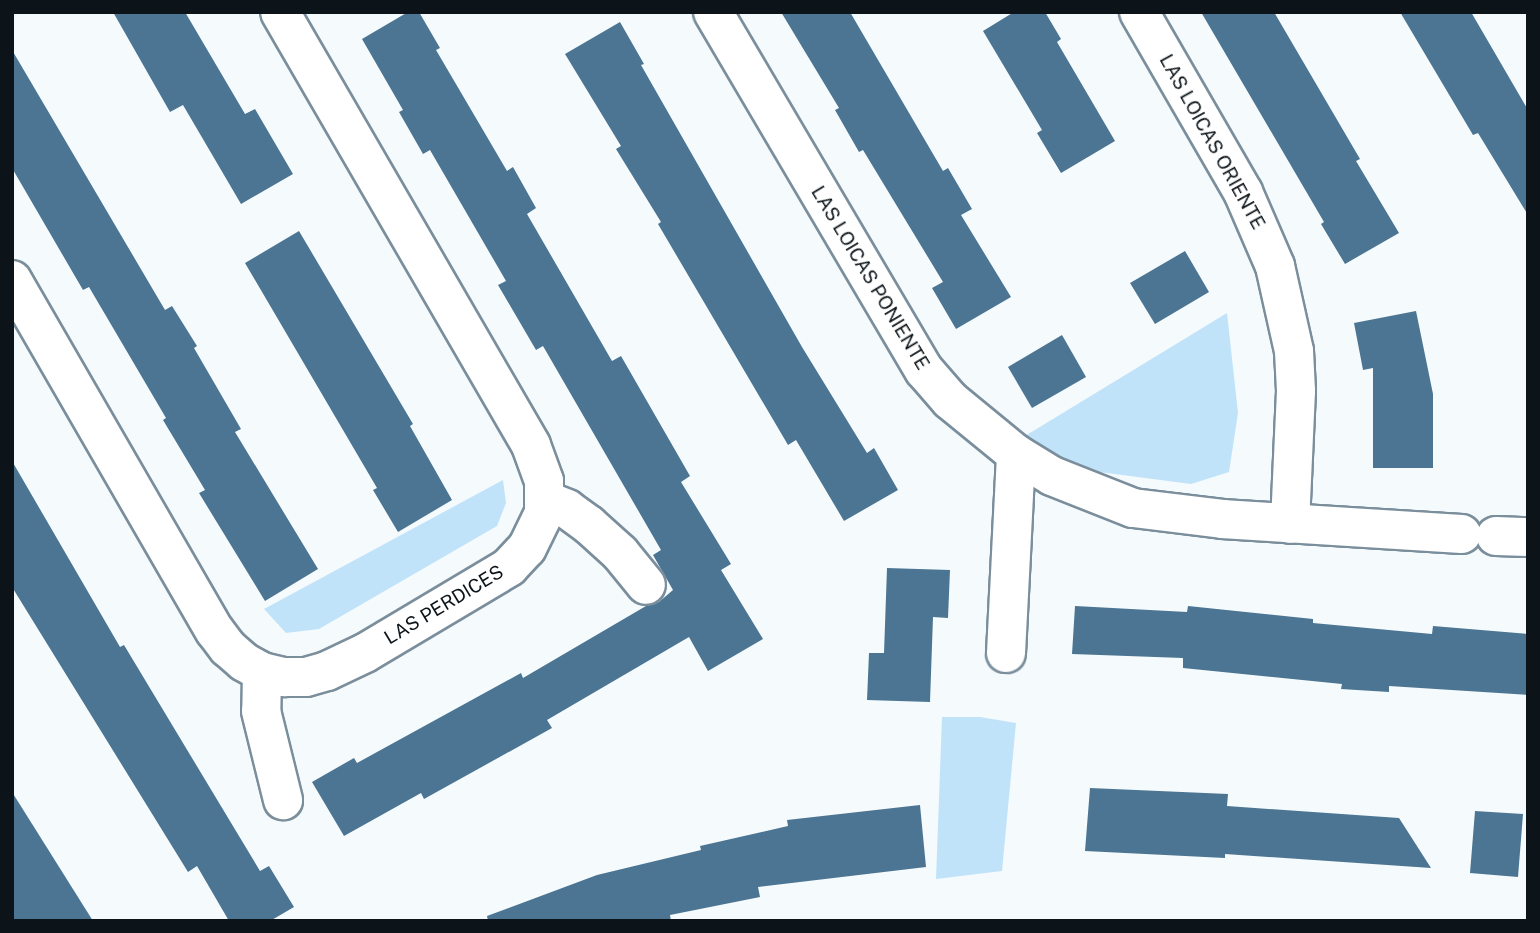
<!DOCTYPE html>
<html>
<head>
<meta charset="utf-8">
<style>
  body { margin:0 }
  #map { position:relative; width:1540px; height:933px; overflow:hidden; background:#f5fafd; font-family:"Public Sans",sans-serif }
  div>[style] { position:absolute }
  .green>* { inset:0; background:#c1e3fa }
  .building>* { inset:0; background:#4b7592 }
  .roads { filter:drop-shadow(2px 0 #7b8e9c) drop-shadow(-2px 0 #7b8e9c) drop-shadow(0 2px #7b8e9c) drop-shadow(0 -2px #7b8e9c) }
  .minor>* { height:38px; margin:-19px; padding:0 19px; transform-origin:19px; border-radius:19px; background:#fff }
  span { translate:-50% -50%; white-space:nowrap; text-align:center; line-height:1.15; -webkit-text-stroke:5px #fff; paint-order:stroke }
  .street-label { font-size:19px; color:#0c1419 }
  .frame { position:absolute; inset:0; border:14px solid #0c1419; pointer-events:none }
</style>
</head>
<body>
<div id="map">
  <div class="green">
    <div style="clip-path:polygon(1227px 313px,1238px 413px,1229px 472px,1191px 484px,1084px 470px,1025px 436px)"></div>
    <div style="clip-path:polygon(503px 480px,506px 503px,497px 526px,319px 629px,286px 633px,264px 609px)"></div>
    <div style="clip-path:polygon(942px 717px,980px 717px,1016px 723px,1002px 871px,936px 879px)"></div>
  </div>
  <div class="building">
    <div style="clip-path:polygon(113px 12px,185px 12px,245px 114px,255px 109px,293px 174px,241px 204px,183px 105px,170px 112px)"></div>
    <div style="clip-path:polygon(408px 12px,419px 12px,440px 48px,436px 50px,507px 171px,513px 167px,536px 208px,527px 214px,612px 361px,621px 356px,690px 476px,681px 482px,731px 564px,721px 570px,763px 639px,708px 671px,689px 637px,547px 720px,552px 728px,424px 799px,421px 793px,344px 836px,312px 782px,354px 758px,357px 763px,521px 673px,523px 678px,646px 606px,659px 602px,673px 590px,653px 555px,661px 550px,543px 346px,536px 350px,498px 285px,506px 281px,430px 150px,423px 154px,399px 112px,403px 110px,362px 39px)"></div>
    <div style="clip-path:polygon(781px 12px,850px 12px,943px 171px,948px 168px,972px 209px,961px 215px,1011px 297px,956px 329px,932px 288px,943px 282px,863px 150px,859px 152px,835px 110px,839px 108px)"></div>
    <div style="clip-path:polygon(1014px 12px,1045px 12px,1061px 39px,1057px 42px,1115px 141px,1061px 173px,1037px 133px,1042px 130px,983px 31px)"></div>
    <div style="clip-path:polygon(1201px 12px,1274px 12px,1360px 159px,1356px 161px,1399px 233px,1345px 264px,1321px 224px,1324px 222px)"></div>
    <div style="clip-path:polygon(1400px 12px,1471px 12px,1528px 110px,1528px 215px,1478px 133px,1473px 135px)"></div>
    <div style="clip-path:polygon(620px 22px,644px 64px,641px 65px,802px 347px,867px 453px,874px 448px,898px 490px,844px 521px,796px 440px,788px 445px,658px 224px,661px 222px,616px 149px,621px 146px,565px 54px)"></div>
    <div style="clip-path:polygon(12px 50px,165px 310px,172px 306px,197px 346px,194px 348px,241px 429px,235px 432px,318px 569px,265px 601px,199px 493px,205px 490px,163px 420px,166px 418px,89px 287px,83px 290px,12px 168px)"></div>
    <div style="clip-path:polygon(299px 231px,413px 424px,410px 426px,452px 500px,398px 532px,373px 490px,377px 488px,245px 263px)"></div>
    <div style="clip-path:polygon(1185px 251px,1209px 292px,1155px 324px,1130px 283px)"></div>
    <div style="clip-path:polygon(1416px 311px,1433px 394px,1433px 468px,1373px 468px,1373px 368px,1363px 370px,1354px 323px)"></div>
    <div style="clip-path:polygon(1062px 335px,1086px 377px,1032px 408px,1008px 367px)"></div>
    <div style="clip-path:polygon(12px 461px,120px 647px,124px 645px,260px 871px,269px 866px,294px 907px,270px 921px,229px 921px,197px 866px,188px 872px,12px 587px)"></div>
    <div style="clip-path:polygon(887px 568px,950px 570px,948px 618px,933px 617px,930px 702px,867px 700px,869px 653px,884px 653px)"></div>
    <div style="clip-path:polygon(1075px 606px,1187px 612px,1188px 606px,1313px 619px,1313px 623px,1432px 634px,1433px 626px,1528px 634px,1528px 695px,1389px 686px,1389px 692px,1341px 689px,1342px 684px,1183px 668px,1183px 658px,1072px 654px)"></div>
    <div style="clip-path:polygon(1090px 788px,1228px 794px,1227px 806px,1399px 818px,1431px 868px,1225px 854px,1225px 858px,1085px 851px)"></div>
    <div style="clip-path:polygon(12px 792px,93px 921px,12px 921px)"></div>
    <div style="clip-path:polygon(920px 805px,926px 867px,758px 887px,760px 897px,670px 915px,671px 921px,488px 921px,487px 916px,597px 875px,701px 850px,700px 846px,788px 826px,787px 820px)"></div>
    <div style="clip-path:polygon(1475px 811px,1523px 814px,1518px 877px,1470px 873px)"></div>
  </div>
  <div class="roads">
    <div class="minor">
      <div style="left:713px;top:12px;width:416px;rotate:59.5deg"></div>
      <div style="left:924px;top:370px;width:40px;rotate:49deg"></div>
      <div style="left:950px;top:400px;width:85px;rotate:39.3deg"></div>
      <div style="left:1016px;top:454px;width:42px;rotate:31.4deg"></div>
      <div style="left:1052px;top:476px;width:87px;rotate:21.6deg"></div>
      <div style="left:1133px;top:508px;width:90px;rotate:7deg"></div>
      <div style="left:1222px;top:519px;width:240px;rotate:3.6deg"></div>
      <div style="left:1139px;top:12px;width:208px;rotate:60deg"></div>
      <div style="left:1243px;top:192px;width:81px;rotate:66.6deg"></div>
      <div style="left:1275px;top:266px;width:87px;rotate:77.4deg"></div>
      <div style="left:1294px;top:351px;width:40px;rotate:87.1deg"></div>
      <div style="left:1296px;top:391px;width:133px;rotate:92.6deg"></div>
      <div style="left:12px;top:280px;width:405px;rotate:60deg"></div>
      <div style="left:215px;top:631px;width:21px;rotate:53deg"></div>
      <div style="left:228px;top:648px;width:21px;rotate:41deg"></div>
      <div style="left:244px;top:662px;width:21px;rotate:29deg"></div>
      <div style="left:262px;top:672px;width:23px;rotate:13deg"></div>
      <div style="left:284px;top:677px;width:22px"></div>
      <div style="left:306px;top:677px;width:22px;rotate:-16deg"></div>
      <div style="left:327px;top:671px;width:42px;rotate:-25.3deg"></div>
      <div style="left:365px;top:653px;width:168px;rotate:-30.8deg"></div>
      <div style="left:509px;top:567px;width:26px;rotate:-47deg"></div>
      <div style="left:527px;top:548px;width:39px;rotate:-64deg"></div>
      <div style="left:544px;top:513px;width:32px;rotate:-90deg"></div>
      <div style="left:544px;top:481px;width:38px;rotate:-110deg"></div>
      <div style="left:531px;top:445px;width:500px;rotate:-120.1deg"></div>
      <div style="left:545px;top:500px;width:24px;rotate:22deg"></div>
      <div style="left:567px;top:509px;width:27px;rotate:36deg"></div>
      <div style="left:589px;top:525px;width:42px;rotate:42.1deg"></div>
      <div style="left:620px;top:553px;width:41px;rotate:50.9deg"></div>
      <div style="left:1496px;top:536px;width:32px;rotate:2deg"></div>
      <div style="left:1006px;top:653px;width:199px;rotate:-87.1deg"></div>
      <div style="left:262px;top:672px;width:39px;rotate:91deg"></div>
      <div style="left:261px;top:711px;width:92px;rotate:76.1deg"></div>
    </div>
  </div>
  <div class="street-label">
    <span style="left:1212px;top:142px;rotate:61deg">LAS LOICAS ORIENTE</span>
    <span style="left:870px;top:278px;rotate:59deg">LAS LOICAS PONIENTE</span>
    <span style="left:444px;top:605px;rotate:-31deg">LAS PERDICES</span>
  </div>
  <div class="frame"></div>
</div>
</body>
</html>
